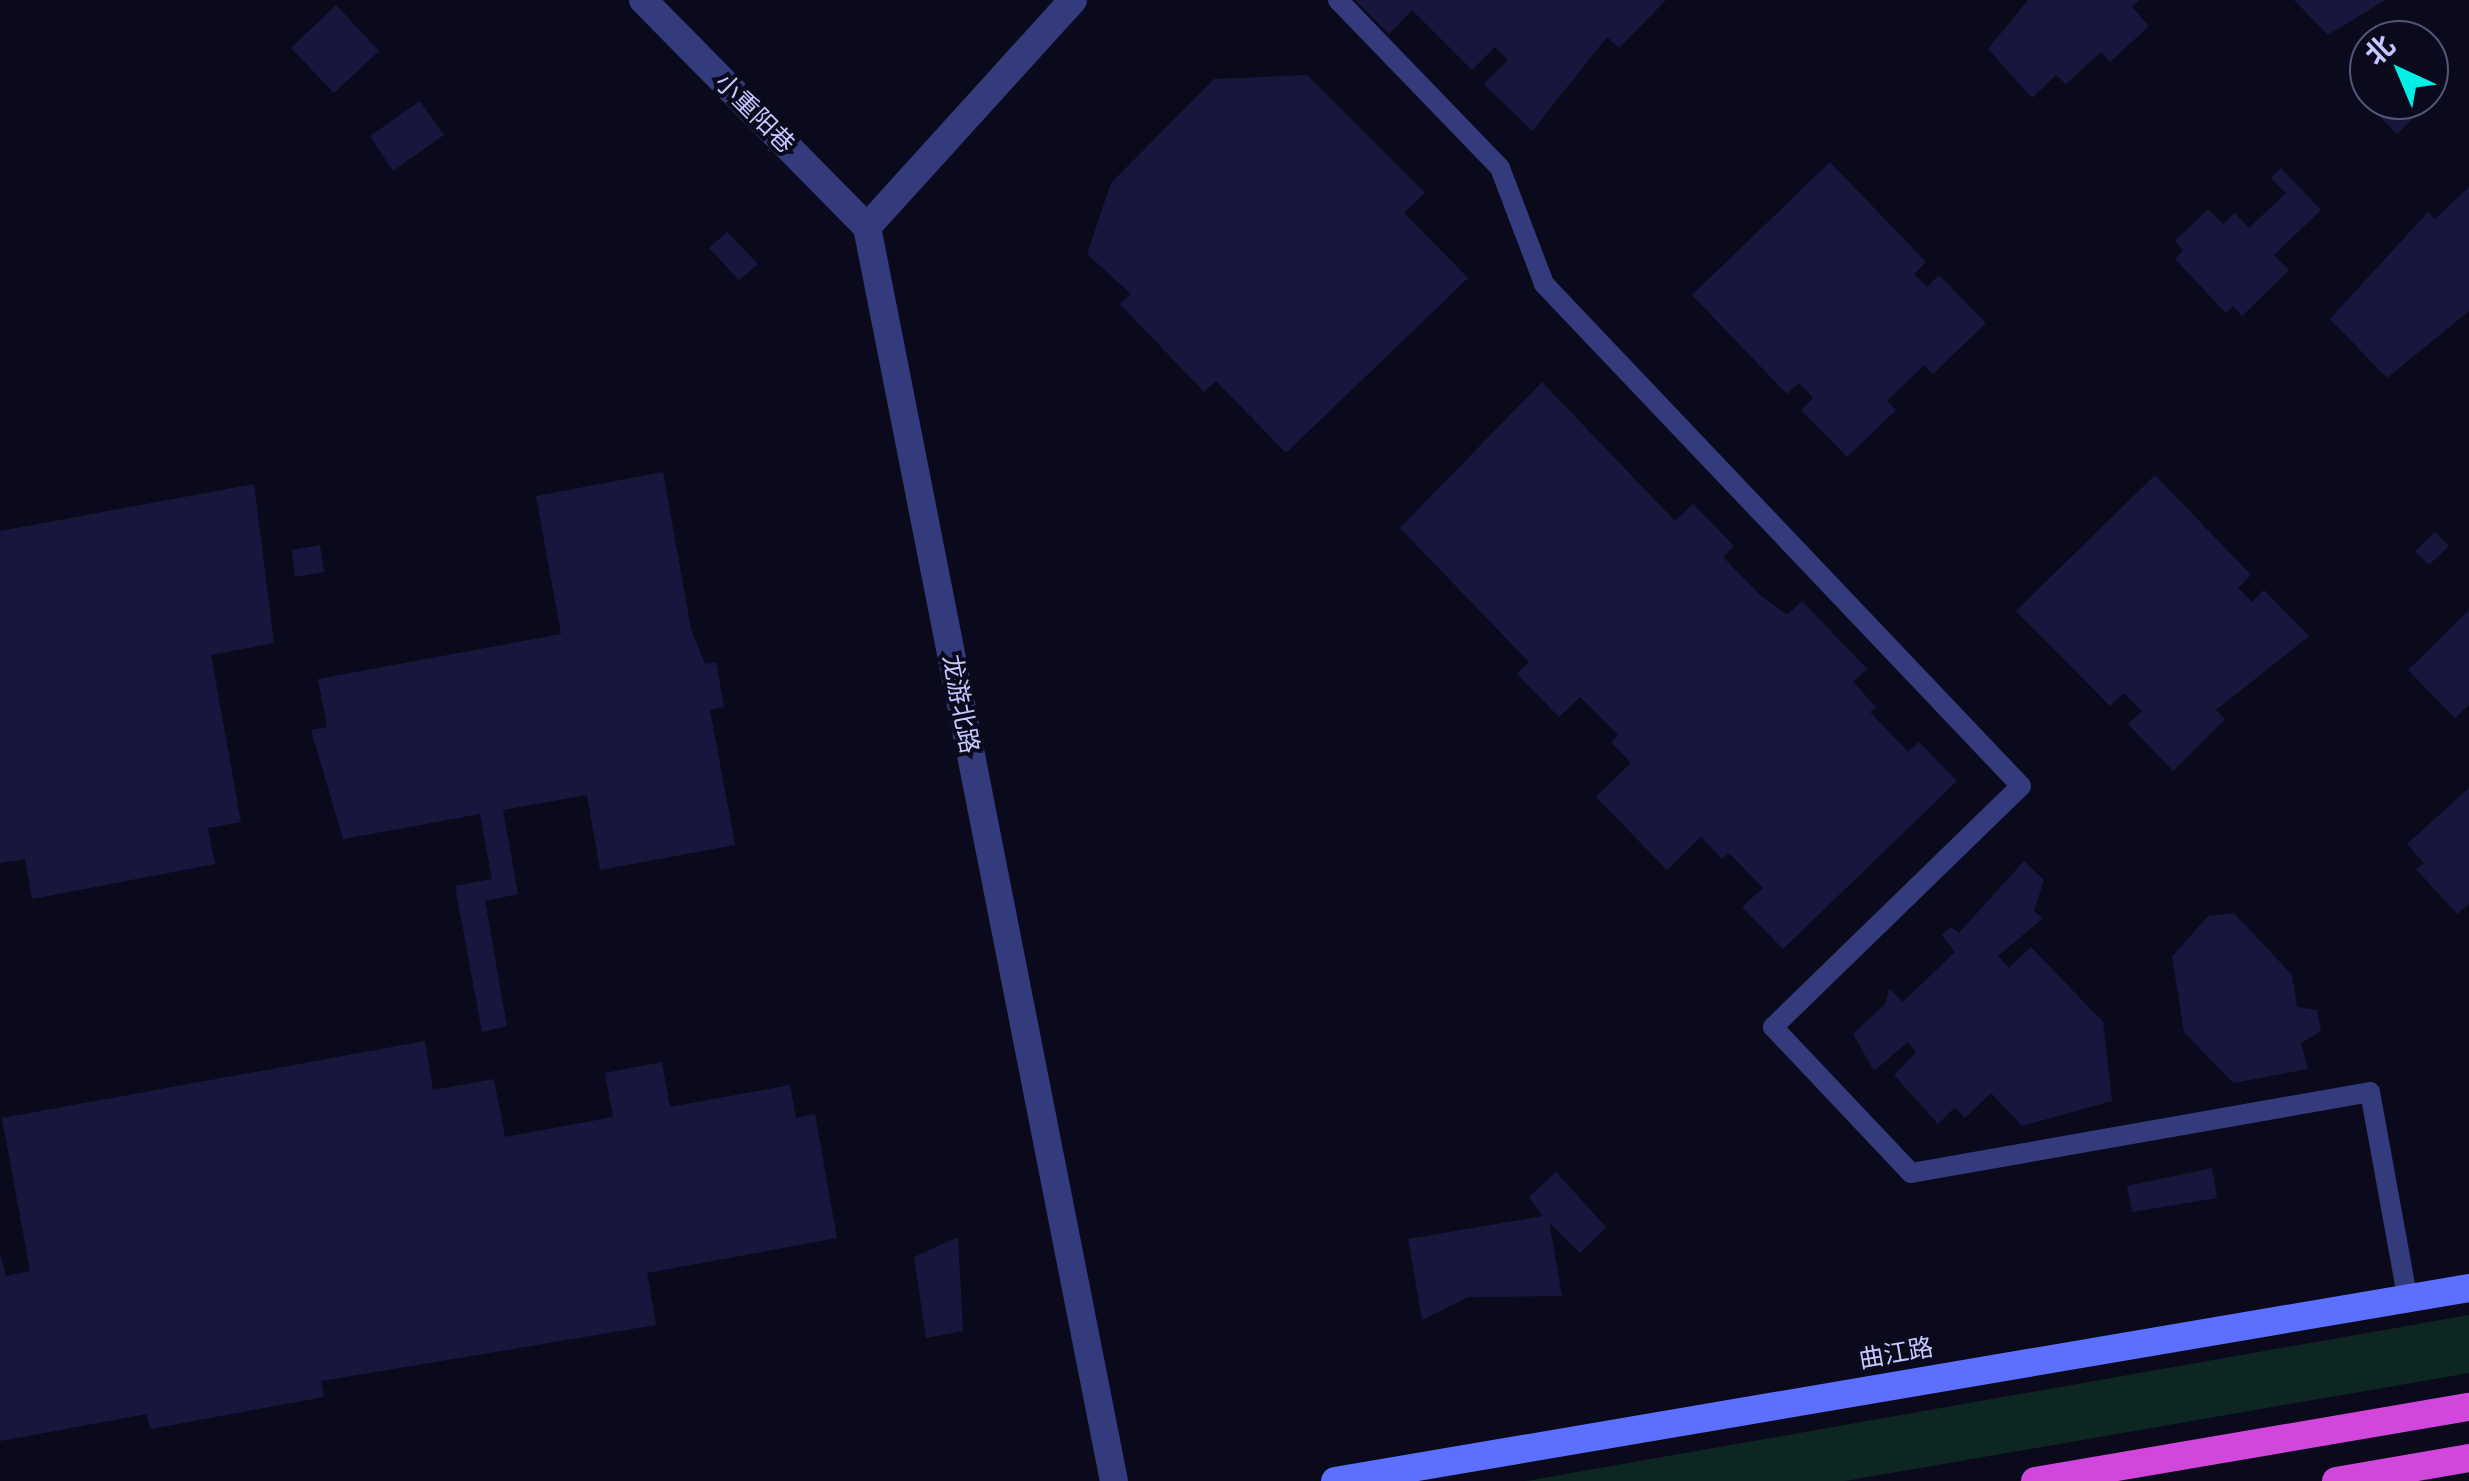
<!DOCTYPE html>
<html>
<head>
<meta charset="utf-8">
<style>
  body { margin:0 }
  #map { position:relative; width:2469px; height:1481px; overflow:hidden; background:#0b0a1c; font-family:Ubuntu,"Noto Sans SC",sans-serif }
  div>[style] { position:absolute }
  .green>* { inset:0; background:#0d2621 }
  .building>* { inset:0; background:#18163d }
  .service>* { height:20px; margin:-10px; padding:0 10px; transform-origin:10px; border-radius:10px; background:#343b7c }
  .tertiary>* { height:28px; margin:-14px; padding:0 14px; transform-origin:14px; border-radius:14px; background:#343b7c }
  .secondary>* { height:28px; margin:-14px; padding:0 14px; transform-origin:14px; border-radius:14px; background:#5c6fff }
  .trunk>* { height:28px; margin:-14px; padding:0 14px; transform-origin:14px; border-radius:14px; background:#d146db }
  span { translate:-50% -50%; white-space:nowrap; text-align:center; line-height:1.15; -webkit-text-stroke:8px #0b0a1c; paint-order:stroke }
  .street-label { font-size:25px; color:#c5c7ff }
  .north { position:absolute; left:2349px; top:20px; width:100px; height:100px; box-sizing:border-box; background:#0b0a1c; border:2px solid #555677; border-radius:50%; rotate:316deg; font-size:28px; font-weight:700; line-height:40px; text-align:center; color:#c5c7ff }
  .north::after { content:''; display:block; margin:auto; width:35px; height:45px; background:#00f0e6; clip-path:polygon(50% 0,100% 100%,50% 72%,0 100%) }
</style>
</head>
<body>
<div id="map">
  <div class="green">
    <div style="clip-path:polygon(2469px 1315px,2469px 1373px,1845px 1481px,1526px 1481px)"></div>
  </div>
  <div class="building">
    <div style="clip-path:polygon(1355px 0,1666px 0,1619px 48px,1607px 37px,1532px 131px,1484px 84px,1508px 60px,1495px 47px,1472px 70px,1412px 10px,1389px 34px)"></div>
    <div style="clip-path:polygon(2028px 0,2139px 0,2132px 7px,2149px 26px,2110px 62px,2101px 52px,2066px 84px,2056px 75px,2032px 98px,1988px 49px)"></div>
    <div style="clip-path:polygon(2294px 0,2385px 0,2328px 35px)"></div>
    <div style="clip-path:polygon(336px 5px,379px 51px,334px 93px,291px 48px)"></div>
    <div style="clip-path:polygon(1307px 75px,1425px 193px,1404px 213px,1468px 278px,1286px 453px,1216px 381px,1204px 392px,1120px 304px,1131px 294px,1087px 254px,1111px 183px,1214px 79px)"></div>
    <div style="clip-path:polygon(2369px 89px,2369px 100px,2424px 108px,2397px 134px,2361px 97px)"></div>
    <div style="clip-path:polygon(420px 101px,444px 135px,393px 171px,370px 136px)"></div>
    <div style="clip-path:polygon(1830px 162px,1926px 262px,1914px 274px,1927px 287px,1939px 275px,1986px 323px,1933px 374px,1924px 365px,1887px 401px,1896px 410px,1847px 457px,1801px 410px,1813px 398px,1799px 383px,1787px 394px,1692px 295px)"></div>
    <div style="clip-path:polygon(2281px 168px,2321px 210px,2274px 255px,2289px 270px,2242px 316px,2233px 306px,2226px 313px,2175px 259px,2183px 250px,2175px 241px,2208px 209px,2223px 224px,2235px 213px,2249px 228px,2286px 193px,2271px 178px)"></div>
    <div style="clip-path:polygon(2469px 187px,2469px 311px,2387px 378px,2330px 319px,2428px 212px,2435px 219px)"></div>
    <div style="clip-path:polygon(727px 232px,758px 264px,739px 280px,709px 248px)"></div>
    <div style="clip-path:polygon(1542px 382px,1675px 521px,1693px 504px,1734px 546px,1723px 557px,1760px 595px,1787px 615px,1802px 601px,1867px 669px,1853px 682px,1876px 707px,1870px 712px,1908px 752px,1919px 742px,1957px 781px,1783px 949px,1742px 907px,1763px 888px,1729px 853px,1722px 859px,1701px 837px,1667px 870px,1596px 797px,1631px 763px,1611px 742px,1618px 735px,1580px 697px,1559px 717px,1517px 674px,1529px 662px,1400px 528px)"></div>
    <div style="clip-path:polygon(663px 472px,691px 629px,705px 664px,716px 662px,724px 707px,710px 710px,735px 845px,600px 870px,587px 795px,503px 810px,518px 894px,485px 901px,507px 1026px,482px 1032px,455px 886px,492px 879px,480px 814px,343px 839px,311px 730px,327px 727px,318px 679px,561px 634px,536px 496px)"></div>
    <div style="clip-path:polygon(2155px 475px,2251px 575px,2238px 588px,2252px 602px,2264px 590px,2309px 636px,2216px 710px,2225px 719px,2173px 771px,2128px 724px,2142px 711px,2124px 693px,2110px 706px,2016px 611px)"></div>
    <div style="clip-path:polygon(254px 484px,274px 643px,211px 655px,241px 822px,208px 828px,215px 864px,32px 899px,25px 859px,0 863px,0 531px)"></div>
    <div style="clip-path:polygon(2435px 532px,2449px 546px,2429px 565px,2415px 551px)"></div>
    <div style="clip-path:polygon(320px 545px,324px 572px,295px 577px,292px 550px)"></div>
    <div style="clip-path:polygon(2469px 610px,2469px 705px,2455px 718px,2408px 670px)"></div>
    <div style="clip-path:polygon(2469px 788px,2469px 904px,2457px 914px,2416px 869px,2424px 863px,2407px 844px)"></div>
    <div style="clip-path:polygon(2024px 861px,2044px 880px,2034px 911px,2043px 918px,1998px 956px,2009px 968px,2031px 947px,2103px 1022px,2112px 1101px,2022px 1126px,1991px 1093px,1965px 1118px,1955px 1107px,1938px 1124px,1894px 1075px,1916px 1052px,1908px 1042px,1874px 1071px,1853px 1034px,1886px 1003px,1889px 988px,1903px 1002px,1955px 952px,1942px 935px,1951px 927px,1959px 933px)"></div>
    <div style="clip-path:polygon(2234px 913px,2292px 975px,2297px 1007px,2317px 1010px,2321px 1031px,2301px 1043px,2308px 1069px,2233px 1083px,2184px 1032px,2172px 957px,2208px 916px)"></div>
    <div style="clip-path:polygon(425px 1041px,433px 1090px,494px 1079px,505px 1137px,613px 1117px,605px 1073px,662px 1062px,670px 1107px,790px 1085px,796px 1118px,815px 1114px,837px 1238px,647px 1273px,656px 1325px,321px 1381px,324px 1397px,150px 1429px,147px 1414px,0 1441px,0 1253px,6px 1276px,30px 1271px,2px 1118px)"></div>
    <div style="clip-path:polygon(2212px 1168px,2217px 1198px,2132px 1212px,2127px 1186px)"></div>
    <div style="clip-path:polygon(1556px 1172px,1606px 1227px,1580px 1253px,1549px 1222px,1562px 1296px,1468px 1297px,1422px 1320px,1408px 1239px,1543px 1216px,1529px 1197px)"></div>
    <div style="clip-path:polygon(958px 1237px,963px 1331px,926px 1338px,914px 1257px)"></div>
  </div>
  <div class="service">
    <div style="left:1338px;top:0;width:233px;rotate:46deg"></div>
    <div style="left:1500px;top:168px;width:124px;rotate:69.2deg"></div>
    <div style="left:1544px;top:284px;width:692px;rotate:46.46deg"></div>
    <div style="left:2021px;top:786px;width:346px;rotate:135.8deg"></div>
    <div style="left:1773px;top:1027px;width:201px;rotate:46.6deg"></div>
    <div style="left:1911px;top:1173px;width:466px;rotate:-10deg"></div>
    <div style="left:2370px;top:1092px;width:207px;rotate:79.7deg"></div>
  </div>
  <div class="tertiary">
    <div style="left:643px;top:0;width:319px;rotate:45.4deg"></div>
    <div style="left:1073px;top:0;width:307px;rotate:132.2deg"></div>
    <div style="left:867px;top:227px;width:1278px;rotate:78.86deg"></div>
  </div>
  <div class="secondary">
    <div style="left:1335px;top:1481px;width:1150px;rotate:-9.66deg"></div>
  </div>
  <div class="trunk">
    <div style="left:2035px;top:1481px;width:440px;rotate:-9.7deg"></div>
    <div style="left:2336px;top:1481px;width:135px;rotate:-9.8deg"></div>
  </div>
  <div class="street-label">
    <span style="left:755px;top:113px;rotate:45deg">小重阳巷</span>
    <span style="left:961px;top:704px;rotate:79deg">龙游北路</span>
    <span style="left:1896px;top:1353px;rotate:-10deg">曲江路</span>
  </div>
  <div class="north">北</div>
</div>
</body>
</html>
